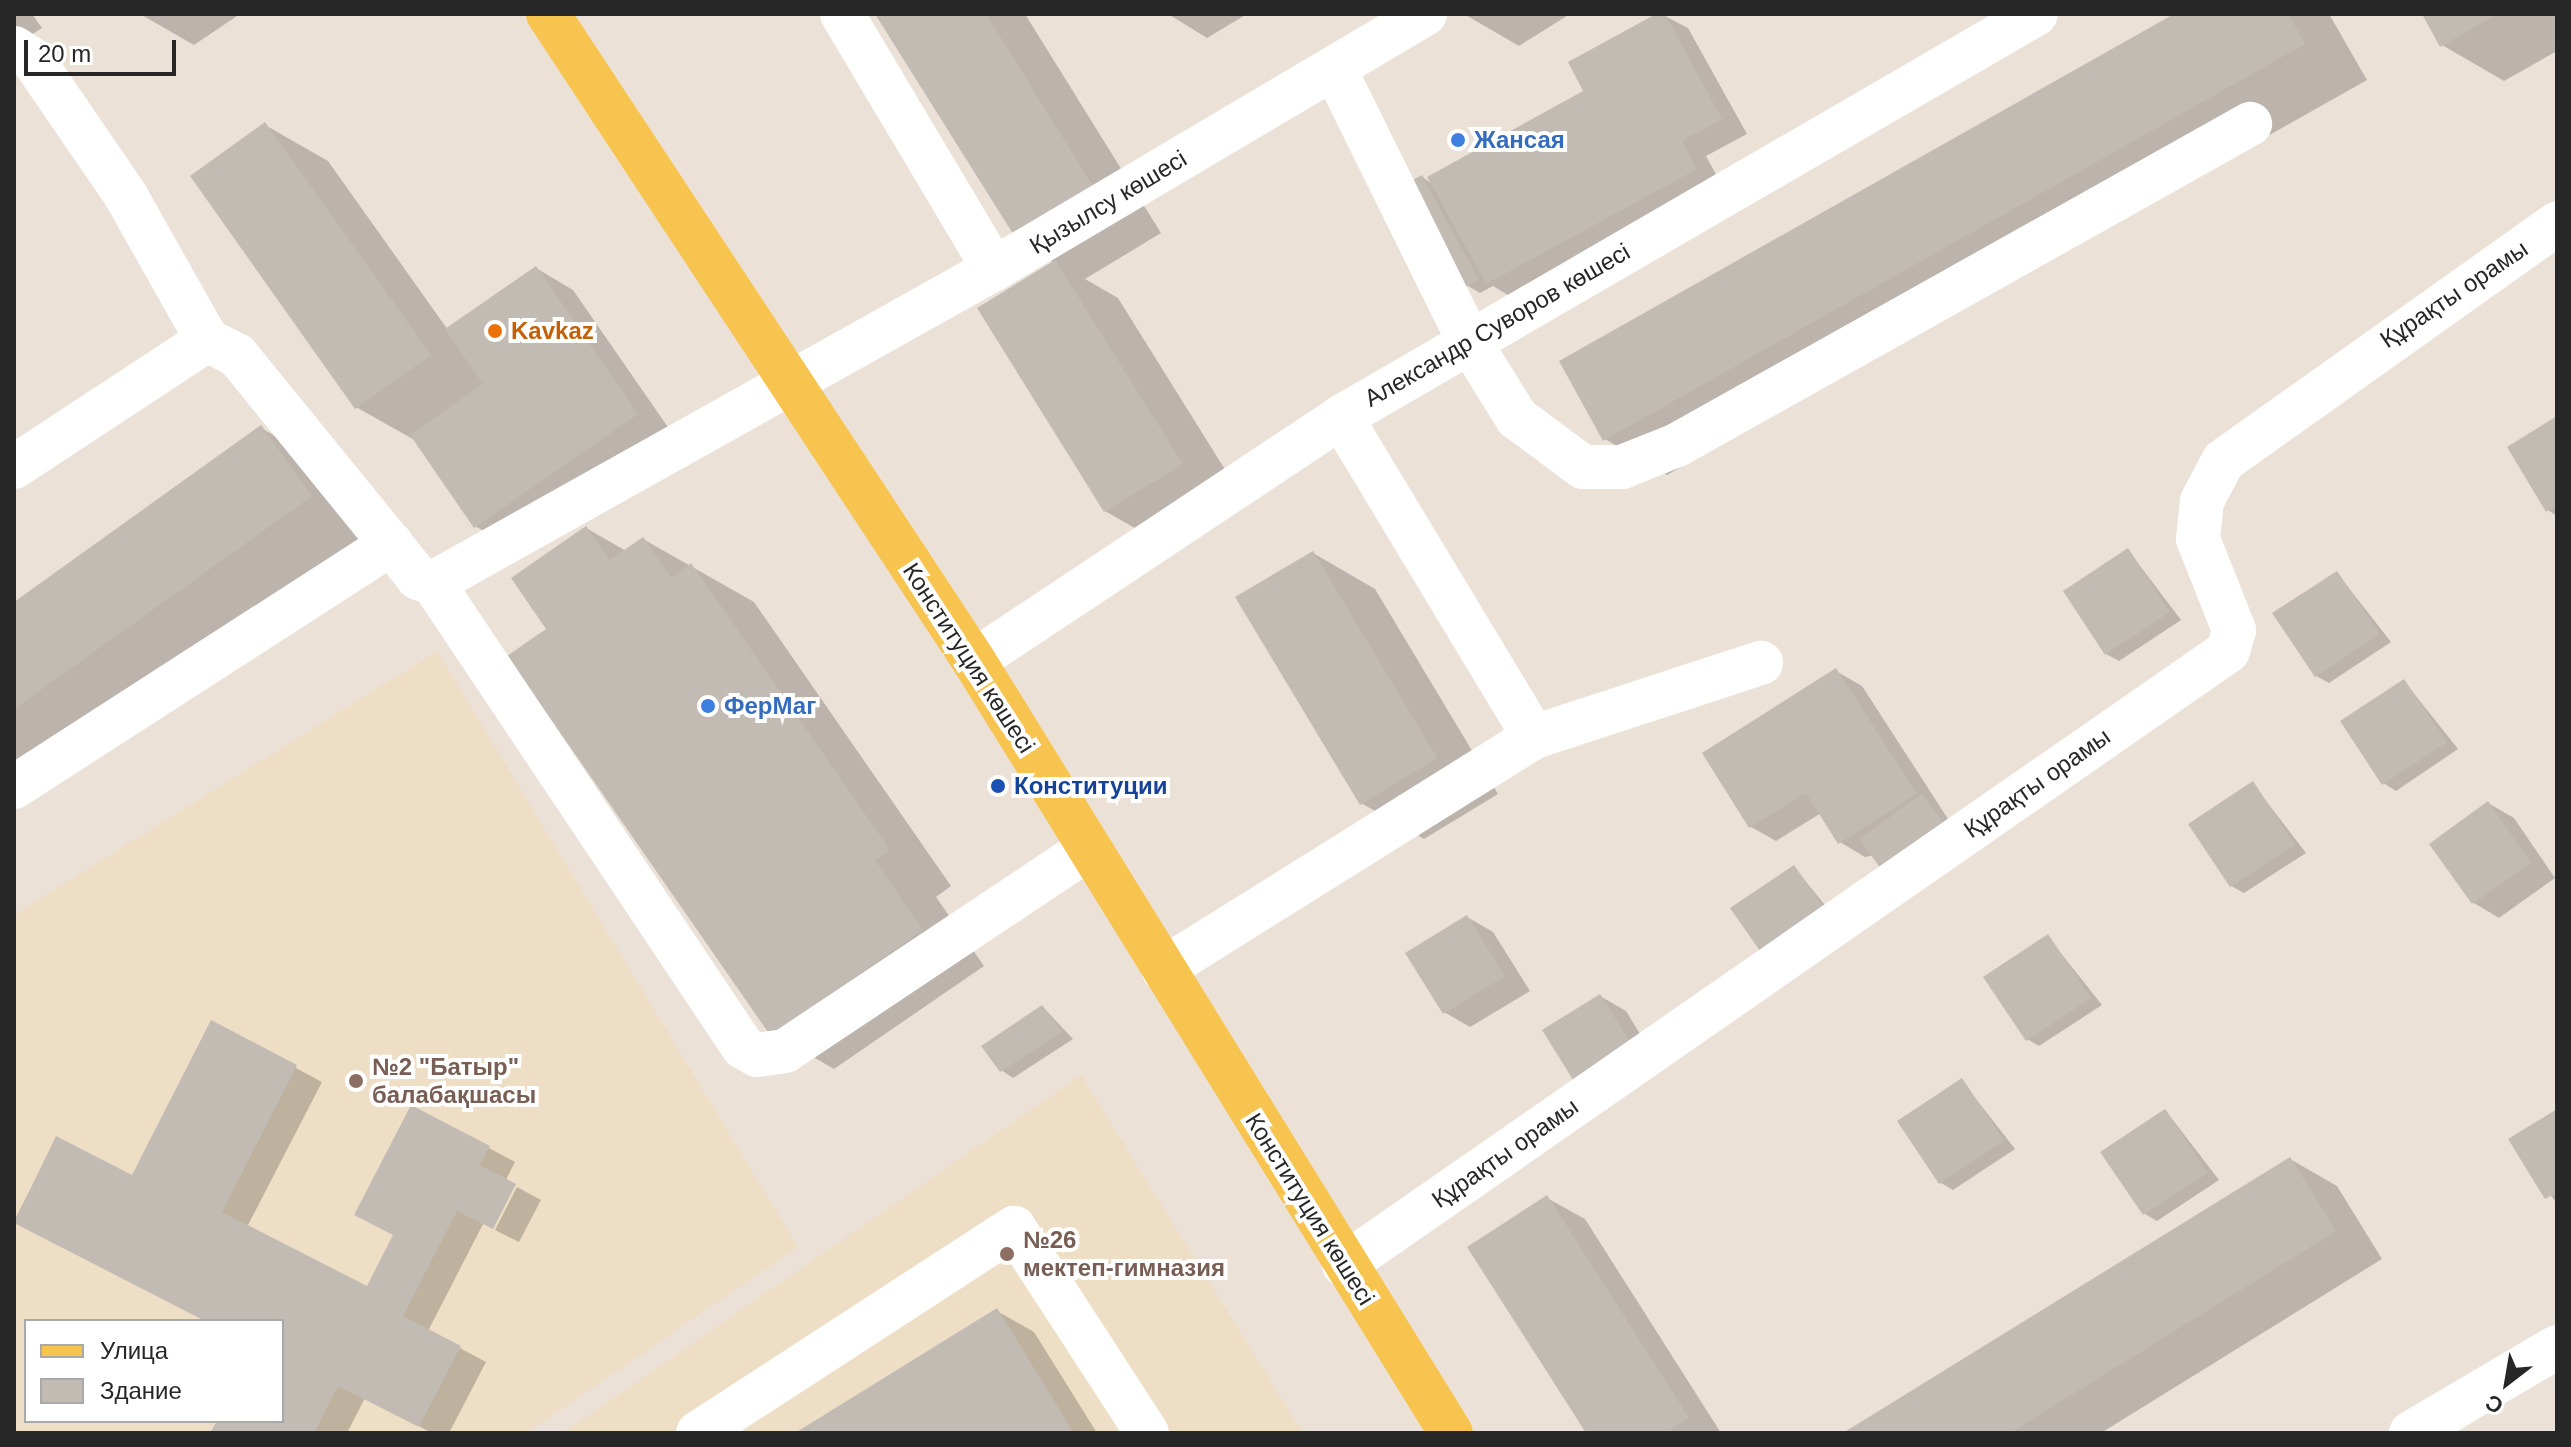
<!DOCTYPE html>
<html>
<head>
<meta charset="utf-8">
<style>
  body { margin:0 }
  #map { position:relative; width:2571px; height:1447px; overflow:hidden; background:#ebe1d7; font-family:Arial,sans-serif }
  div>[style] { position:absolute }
  .education>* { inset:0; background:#eedec5 }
  .shadow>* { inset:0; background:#0003 }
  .building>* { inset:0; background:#c2bbb4 }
  .minor>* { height:44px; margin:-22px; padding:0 22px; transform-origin:22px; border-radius:22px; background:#fff }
  .major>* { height:44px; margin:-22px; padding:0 22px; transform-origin:22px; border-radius:22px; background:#f7c450 }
  .dots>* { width:22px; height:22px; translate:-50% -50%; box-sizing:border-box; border:4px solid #fff; border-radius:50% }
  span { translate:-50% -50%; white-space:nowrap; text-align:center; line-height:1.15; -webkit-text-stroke:8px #fff; paint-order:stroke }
  .shop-label { font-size:24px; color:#366cbe; font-weight:700 }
  .left { translate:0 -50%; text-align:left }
  .street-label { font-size:24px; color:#272727 }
  .food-label { font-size:24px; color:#c56008; font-weight:700 }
  .transit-label { font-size:24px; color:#164399; font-weight:700 }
  .education-label { font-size:24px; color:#785e54; font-weight:700 }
  .frame { position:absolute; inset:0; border:16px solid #272727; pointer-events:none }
  .legend { position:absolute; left:24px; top:1319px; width:260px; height:104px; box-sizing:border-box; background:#fff; border:2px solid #a9a9a9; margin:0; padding:10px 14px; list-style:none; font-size:24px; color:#272727 }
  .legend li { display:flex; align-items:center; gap:16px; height:40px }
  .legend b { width:40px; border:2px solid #a9a9a9 }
  .north { position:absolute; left:2467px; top:1343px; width:80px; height:80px; -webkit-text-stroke:6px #fff; paint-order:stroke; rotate:211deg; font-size:22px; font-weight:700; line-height:32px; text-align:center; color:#272727 }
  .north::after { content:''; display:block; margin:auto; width:28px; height:36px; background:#272727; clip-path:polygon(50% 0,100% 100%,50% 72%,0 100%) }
  .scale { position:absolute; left:24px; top:40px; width:152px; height:36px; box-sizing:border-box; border:4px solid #272727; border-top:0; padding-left:10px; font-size:24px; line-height:28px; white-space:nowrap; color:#272727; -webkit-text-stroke:6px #fff; paint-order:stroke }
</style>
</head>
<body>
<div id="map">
  <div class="education">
    <div style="clip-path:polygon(evenodd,437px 651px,798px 1247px,527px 1433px,14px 1433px,14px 915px,437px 651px,26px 1321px,282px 1321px,282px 1421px,26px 1421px,26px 1321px)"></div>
    <div style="clip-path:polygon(1081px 1075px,1303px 1433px,563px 1433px)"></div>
  </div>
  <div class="shadow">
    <div style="clip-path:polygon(14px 14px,32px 14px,42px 28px,14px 46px)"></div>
    <div style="clip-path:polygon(140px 14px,240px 14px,194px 45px)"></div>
    <div style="clip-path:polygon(878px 14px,1025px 14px,1161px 233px,1085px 279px,1118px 298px,1244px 500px,1168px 547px,1105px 511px,1054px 263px,1021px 244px)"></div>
    <div style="clip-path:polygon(1168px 14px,1247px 14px,1207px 38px)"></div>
    <div style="clip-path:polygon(1464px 14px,1570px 14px,1519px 46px)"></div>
    <div style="clip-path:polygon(1661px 14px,1688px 28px,1747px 134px,1706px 156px,1721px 184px,1513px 298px,1493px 286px,1480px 293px,1468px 286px,1422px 177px,1434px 185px,1586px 92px)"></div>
    <div style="clip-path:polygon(2178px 14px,2329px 14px,2367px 80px,1667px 475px,1605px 439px)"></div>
    <div style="clip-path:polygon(2424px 14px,2557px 14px,2557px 51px,2504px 81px,2442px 45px)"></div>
    <div style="clip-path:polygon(265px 125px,328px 161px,448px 330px,536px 268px,573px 290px,674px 436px,513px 548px,475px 526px,418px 442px,356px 407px)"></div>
    <div style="clip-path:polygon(2557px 418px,2557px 516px,2548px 510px)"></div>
    <div style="clip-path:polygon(261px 428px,324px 464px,373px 533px,14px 789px,14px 604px)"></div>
    <div style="clip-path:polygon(586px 528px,626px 551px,643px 539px,754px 602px,951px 886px,936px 897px,984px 966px,834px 1069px,772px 1033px,549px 630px)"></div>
    <div style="clip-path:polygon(2128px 550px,2181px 620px,2119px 661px,2106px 654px)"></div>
    <div style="clip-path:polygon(1313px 553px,1375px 589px,1498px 794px,1424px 839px,1361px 803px)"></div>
    <div style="clip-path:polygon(2337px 573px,2391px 642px,2329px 683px,2316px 676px)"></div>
    <div style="clip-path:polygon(1836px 671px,1862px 686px,1961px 839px,1865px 857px,1840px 842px,1821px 813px,1776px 841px,1751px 827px)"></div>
    <div style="clip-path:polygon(2404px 681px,2458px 749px,2396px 791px,2383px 783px)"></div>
    <div style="clip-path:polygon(2253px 784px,2306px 853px,2244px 893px,2231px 886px)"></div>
    <div style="clip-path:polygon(2488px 803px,2514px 818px,2555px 878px,2499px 918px,2474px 903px)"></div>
    <div style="clip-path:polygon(1794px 867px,1842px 926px,1768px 960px)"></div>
    <div style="clip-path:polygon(1467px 917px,1493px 932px,1530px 991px,1470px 1027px,1444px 1012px)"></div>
    <div style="clip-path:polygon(2048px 937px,2102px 1005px,2039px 1046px,2027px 1039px)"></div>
    <div style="clip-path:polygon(1600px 996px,1626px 1011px,1662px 1070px,1607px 1105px)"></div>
    <div style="clip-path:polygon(1043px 1007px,1073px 1039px,1013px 1078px,1001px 1070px)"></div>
    <div style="clip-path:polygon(212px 1023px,322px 1082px,247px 1227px,368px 1289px,395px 1235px,412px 1107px,515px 1162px,428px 1331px,486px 1362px,449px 1433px,432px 1433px,365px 1398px,347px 1433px,213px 1433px,219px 1421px,282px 1421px,282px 1321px,206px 1321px,14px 1221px,57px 1138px,132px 1178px)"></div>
    <div style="clip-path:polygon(1962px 1081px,2015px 1149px,1953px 1190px,1941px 1183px)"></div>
    <div style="clip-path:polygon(2166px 1111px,2219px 1180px,2157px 1221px,2145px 1214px)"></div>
    <div style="clip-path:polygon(2557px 1111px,2557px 1204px,2510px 1140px)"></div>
    <div style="clip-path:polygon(2290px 1159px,2337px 1186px,2382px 1259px,2101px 1433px,1847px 1433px)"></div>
    <div style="clip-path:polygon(517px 1187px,541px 1200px,519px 1242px,495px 1230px)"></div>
    <div style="clip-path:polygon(1547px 1198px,1585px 1219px,1721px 1433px,1588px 1433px)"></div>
    <div style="clip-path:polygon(997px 1311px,1034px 1332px,1097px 1433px,799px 1433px)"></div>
  </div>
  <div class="building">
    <div style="clip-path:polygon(875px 14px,986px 14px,1099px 196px,1020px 245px)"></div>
    <div style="clip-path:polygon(1656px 14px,1665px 14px,1722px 119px,1682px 141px,1697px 169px,1486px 284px,1427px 177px,1583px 91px,1568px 62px)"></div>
    <div style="clip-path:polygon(2174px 14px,2288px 14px,2305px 44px,1603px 441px,1559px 361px)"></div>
    <div style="clip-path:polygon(2422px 14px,2497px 14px,2440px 47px)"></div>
    <div style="clip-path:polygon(265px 122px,431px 355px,355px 409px,190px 176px)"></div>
    <div style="clip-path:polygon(1422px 175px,1479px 280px,1466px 287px,1409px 182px)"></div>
    <div style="clip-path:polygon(1055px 260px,1183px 464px,1104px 512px,977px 308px)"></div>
    <div style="clip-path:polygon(536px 266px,638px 414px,474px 528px,410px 435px,483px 384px,445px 329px)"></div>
    <div style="clip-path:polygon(2557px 416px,2557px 505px,2546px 512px,2507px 447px)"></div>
    <div style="clip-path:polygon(261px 425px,312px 496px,14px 709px,14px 602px)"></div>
    <div style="clip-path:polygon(586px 526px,610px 560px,643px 537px,671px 578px,691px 563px,890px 850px,875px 860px,923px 930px,770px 1035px,507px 656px,546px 629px,511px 578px)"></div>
    <div style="clip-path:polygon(2128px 548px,2170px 612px,2105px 655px,2063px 591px)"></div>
    <div style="clip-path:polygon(1313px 551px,1437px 758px,1360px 805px,1235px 597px)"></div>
    <div style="clip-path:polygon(2337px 571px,2380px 634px,2315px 677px,2272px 613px)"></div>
    <div style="clip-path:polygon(1836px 668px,1917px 794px,1838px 844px,1806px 793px,1749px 828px,1702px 753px)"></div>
    <div style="clip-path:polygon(2404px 679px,2447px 742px,2382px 785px,2340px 721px)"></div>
    <div style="clip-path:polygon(2253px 781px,2295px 845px,2230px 887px,2188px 824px)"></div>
    <div style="clip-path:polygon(1922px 794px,1950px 832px,1887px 877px,1859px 839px)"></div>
    <div style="clip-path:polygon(2488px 801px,2531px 863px,2472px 904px,2429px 844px)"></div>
    <div style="clip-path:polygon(1794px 865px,1831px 918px,1767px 961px,1730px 908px)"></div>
    <div style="clip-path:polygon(1467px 915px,1505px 976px,1443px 1014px,1405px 953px)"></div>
    <div style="clip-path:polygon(2048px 934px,2091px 998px,2026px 1041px,1983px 977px)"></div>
    <div style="clip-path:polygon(1600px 994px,1638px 1055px,1580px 1091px,1542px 1030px)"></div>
    <div style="clip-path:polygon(1042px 1005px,1062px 1032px,1000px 1072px,981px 1046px)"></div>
    <div style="clip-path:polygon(211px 1020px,297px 1065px,222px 1212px,367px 1286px,393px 1235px,354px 1215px,411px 1105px,490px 1146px,480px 1165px,516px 1184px,493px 1229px,457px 1211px,403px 1316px,461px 1346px,419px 1427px,338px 1386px,314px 1433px,210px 1433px,217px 1421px,282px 1421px,282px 1321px,205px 1321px,14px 1223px,56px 1136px,132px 1175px)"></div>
    <div style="clip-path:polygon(1962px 1078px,2004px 1141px,1939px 1184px,1897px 1121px)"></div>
    <div style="clip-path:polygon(2165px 1109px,2208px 1173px,2143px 1215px,2100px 1152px)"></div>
    <div style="clip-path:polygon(2557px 1109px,2557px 1192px,2545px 1199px,2508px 1139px)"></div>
    <div style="clip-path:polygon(2290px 1157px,2336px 1231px,2010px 1433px,1843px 1433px)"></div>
    <div style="clip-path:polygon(1547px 1195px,1689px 1418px,1666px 1433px,1586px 1433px,1467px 1247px)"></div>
    <div style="clip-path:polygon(997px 1308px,1074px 1433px,795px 1433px)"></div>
  </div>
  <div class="minor">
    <div style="left:842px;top:14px;width:297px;rotate:59.2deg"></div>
    <div style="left:14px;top:48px;width:22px;rotate:32deg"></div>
    <div style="left:33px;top:60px;width:165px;rotate:55.6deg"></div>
    <div style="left:126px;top:196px;width:165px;rotate:60.6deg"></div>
    <div style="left:207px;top:340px;width:34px;rotate:27deg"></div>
    <div style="left:237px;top:355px;width:287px;rotate:50.9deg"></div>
    <div style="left:418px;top:578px;width:16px;rotate:18deg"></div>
    <div style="left:433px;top:583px;width:643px;rotate:-29.24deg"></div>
    <div style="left:994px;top:269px;width:501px;rotate:-30.61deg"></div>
    <div style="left:1334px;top:68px;width:305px;rotate:63.7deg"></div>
    <div style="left:1469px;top:341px;width:91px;rotate:58.1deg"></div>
    <div style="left:1517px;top:418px;width:82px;rotate:36.6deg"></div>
    <div style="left:1583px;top:467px;width:39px"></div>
    <div style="left:1622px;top:467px;width:59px;rotate:-21.8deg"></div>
    <div style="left:1677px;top:445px;width:657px;rotate:-29.26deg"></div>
    <div style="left:14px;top:467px;width:231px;rotate:-33.3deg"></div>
    <div style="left:433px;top:583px;width:558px;rotate:56.25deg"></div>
    <div style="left:743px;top:1047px;width:16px;rotate:30deg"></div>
    <div style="left:757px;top:1055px;width:28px;rotate:-8deg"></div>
    <div style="left:785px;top:1051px;width:366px;rotate:-33.7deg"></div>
    <div style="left:974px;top:661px;width:441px;rotate:-33.6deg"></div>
    <div style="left:1341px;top:417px;width:803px;rotate:-30.11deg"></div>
    <div style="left:1534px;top:737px;width:239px;rotate:-18.1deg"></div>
    <div style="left:14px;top:787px;width:449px;rotate:-32.8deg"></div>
    <div style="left:1163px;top:969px;width:438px;rotate:-32deg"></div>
    <div style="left:1534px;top:737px;width:374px;rotate:-121.1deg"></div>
    <div style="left:1344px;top:1265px;width:1076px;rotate:-34.78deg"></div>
    <div style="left:2228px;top:651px;width:22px;rotate:-74deg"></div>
    <div style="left:2234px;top:630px;width:98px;rotate:-111.6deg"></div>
    <div style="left:2198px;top:539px;width:38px;rotate:-84deg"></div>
    <div style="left:2202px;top:501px;width:45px;rotate:-62.3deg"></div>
    <div style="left:2223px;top:461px;width:410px;rotate:-35.4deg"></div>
    <div style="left:698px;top:1433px;width:377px;rotate:-33deg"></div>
    <div style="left:1014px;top:1228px;width:244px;rotate:57deg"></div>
    <div style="left:2411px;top:1433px;width:169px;rotate:-30.5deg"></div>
  </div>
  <div class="major">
    <div style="left:548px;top:14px;width:775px;rotate:56.64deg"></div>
    <div style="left:974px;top:661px;width:907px;rotate:58.29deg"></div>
  </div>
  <div class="dots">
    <div style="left:1458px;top:140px;background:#3f7fe0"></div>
    <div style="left:495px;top:331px;background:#e8710a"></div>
    <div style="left:708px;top:706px;background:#3f7fe0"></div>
    <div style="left:998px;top:786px;background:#1a4fb4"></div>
    <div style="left:356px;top:1081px;background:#8d6e63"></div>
    <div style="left:1007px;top:1254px;background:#8d6e63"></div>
  </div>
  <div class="shop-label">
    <span class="left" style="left:1474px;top:140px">Жансая</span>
    <span class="left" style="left:724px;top:706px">ФерМаг</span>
  </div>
  <div class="street-label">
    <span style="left:1108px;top:202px;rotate:-31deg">Қызылсу көшесі</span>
    <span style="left:2454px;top:294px;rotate:-34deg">Құрақты орамы</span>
    <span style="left:1497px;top:325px;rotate:-30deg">Александр Суворов көшесі</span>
    <span style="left:969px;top:658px;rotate:57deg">Конституция көшесі</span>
    <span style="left:2037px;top:783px;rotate:-35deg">Құрақты орамы</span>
    <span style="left:1505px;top:1153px;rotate:-35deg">Құрақты орамы</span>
    <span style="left:1310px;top:1209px;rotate:58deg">Конституция көшесі</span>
  </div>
  <div class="food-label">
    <span class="left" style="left:511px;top:331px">Kavkaz</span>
  </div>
  <div class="transit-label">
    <span class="left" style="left:1014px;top:786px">Конституции</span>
  </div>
  <div class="education-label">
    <span class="left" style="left:372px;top:1081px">№2 "Батыр"<br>балабақшасы</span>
    <span class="left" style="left:1023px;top:1254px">№26<br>мектеп-гимназия</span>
  </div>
  <div class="frame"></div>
  <ul class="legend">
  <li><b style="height:10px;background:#f7c450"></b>Улица</li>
  <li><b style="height:22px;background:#c2bbb4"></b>Здание</li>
  </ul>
  <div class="north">С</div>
  <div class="scale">20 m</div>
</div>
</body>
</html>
